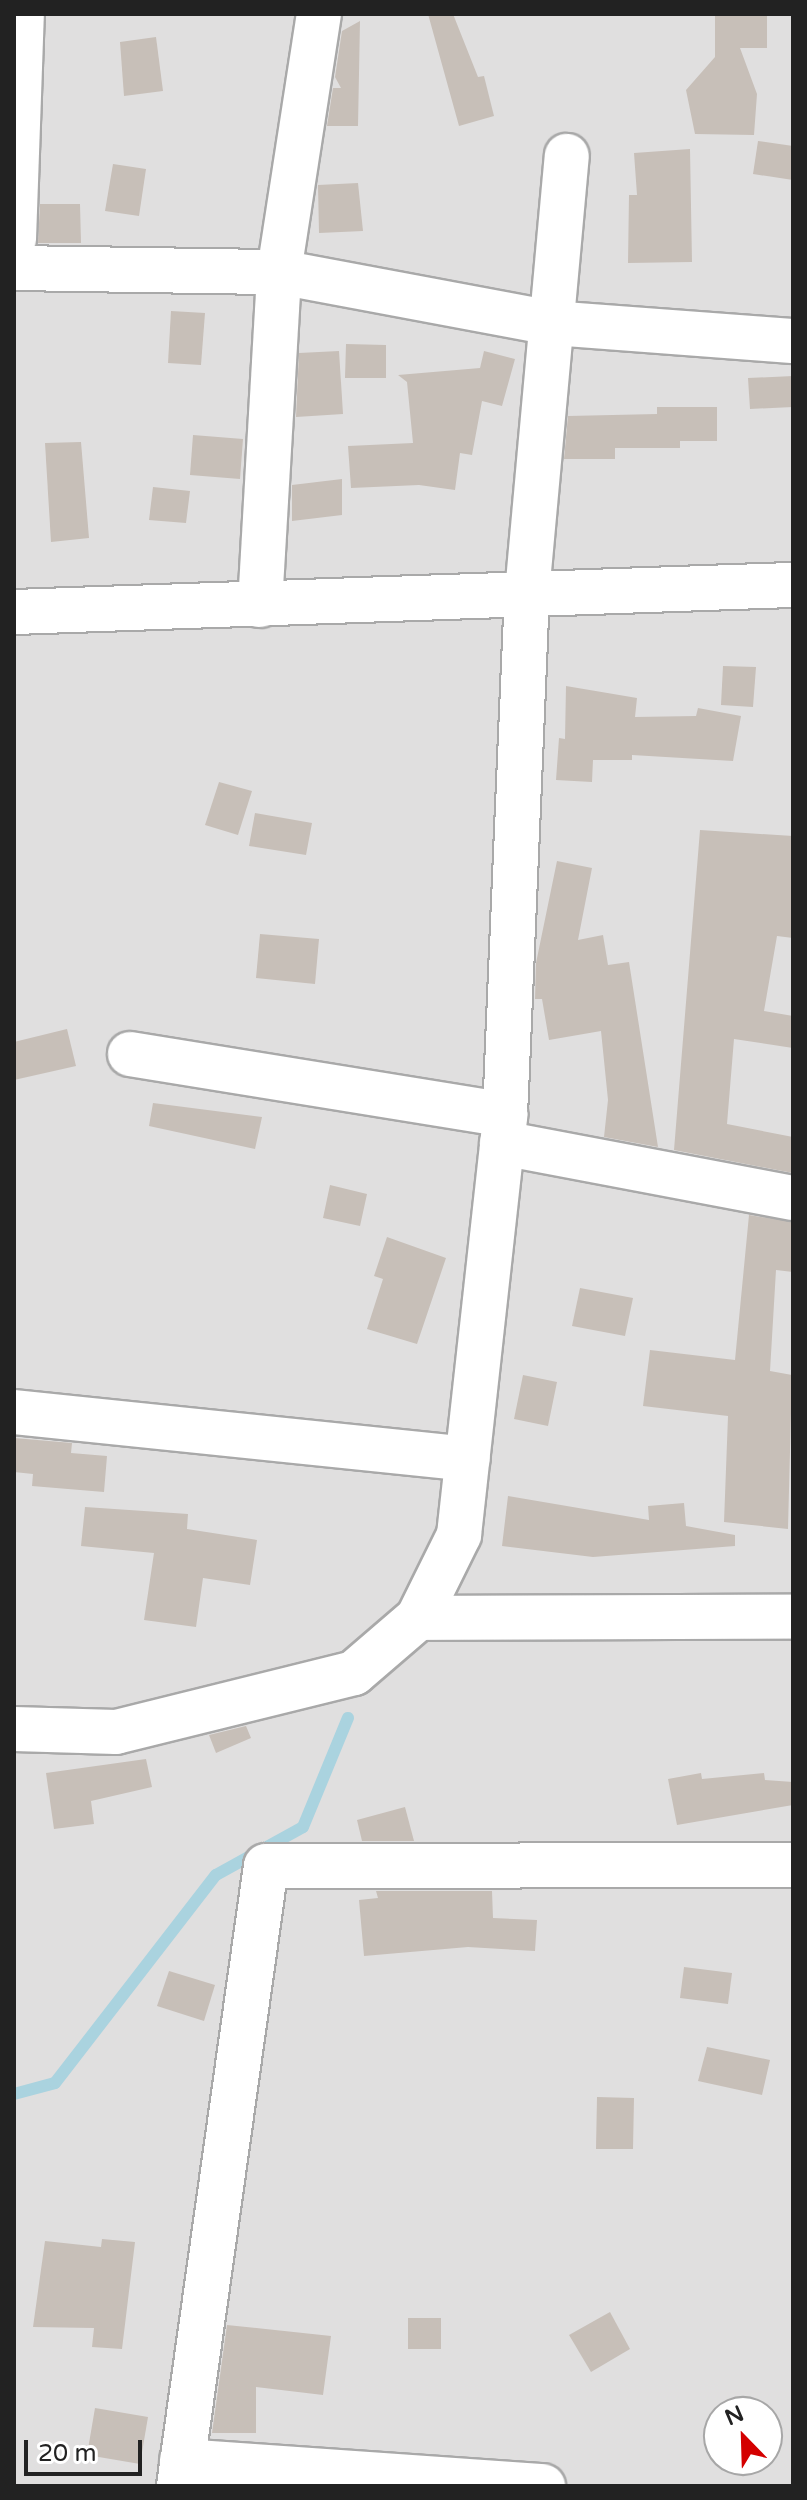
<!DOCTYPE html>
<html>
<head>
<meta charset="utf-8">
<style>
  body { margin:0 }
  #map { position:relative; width:807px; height:2500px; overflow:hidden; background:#f2efe9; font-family:"Varela Round",sans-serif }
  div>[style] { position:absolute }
  .residential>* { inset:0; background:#e0dfdf }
  .stream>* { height:12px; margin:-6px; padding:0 6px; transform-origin:6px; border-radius:6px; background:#aad3df }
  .building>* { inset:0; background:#c7bfb8 }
  .roads { filter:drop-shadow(2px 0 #a9a9a9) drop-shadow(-2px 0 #a9a9a9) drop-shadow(0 2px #a9a9a9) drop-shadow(0 -2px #a9a9a9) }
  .minor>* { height:44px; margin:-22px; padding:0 22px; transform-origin:22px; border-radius:22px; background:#fff }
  span { translate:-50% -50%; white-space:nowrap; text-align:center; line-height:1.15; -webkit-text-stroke:7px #fff; paint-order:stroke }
  .frame { position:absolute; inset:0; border:16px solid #222; pointer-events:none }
  .north { position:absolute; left:703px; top:2396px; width:80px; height:80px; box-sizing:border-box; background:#fff; border:2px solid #a7a7a7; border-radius:50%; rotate:337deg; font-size:22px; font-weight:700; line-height:32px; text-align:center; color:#222 }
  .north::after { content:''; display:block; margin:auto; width:28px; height:36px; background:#d40000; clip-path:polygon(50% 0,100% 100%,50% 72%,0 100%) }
  .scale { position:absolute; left:24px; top:2440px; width:118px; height:36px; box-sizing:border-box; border:4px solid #222; border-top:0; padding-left:10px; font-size:24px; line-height:28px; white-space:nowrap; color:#222; -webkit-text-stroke:6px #fff; paint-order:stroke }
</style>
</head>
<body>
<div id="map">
  <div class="residential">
    <div style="clip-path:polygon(evenodd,14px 14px,793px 14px,793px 2486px,14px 2486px,14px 14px,719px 2412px,767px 2412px,767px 2460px,719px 2460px,719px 2412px)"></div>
  </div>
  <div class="stream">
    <div style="left:14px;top:2094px;width:42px;rotate:-15deg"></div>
    <div style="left:55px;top:2083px;width:263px;rotate:-52.3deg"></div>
    <div style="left:216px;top:1875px;width:99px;rotate:-28.9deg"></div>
    <div style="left:303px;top:1827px;width:118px;rotate:-67.6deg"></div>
  </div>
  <div class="building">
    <div style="clip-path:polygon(428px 14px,453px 14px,478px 77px,484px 76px,494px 116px,459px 126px)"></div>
    <div style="clip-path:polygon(715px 14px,767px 14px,767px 48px,740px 48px,757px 94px,754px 135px,695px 134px,686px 90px,715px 57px)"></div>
    <div style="clip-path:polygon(360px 21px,358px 126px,327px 126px,333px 88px,341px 88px,335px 77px,342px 31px)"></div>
    <div style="clip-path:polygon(156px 37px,163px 91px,124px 96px,120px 42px)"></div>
    <div style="clip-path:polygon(758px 141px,793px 146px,793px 180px,753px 174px)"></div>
    <div style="clip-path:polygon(690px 149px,692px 262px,628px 263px,629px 195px,637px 195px,634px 153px)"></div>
    <div style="clip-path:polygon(113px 164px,146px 169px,139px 216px,105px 211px)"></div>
    <div style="clip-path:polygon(358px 183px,363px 231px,319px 233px,318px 185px)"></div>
    <div style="clip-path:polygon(40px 204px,80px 204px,81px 243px,38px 243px)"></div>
    <div style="clip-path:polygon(171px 311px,205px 313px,201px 365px,168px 363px)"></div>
    <div style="clip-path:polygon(346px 344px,386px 345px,386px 378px,345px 378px)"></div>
    <div style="clip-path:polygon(339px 351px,343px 414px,296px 417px,299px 353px)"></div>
    <div style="clip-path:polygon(484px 351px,515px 359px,502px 406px,482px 401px,472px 455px,460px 453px,455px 490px,419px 485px,351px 488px,348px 446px,413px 443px,407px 382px,398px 375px,480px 368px)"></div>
    <div style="clip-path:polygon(793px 376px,793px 407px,750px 409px,748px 378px)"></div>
    <div style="clip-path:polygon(657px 407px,717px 407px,717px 441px,680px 441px,680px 448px,615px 448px,615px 459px,564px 459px,568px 416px,657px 414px)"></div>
    <div style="clip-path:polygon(193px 435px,243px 439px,240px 479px,190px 475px)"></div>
    <div style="clip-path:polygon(81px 442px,89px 538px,51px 542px,45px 443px)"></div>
    <div style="clip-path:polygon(342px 479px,342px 515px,292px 521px,292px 485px)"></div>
    <div style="clip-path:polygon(153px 487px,190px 491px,186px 523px,149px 520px)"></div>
    <div style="clip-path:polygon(723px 666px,756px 667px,753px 707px,721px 705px)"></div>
    <div style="clip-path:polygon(566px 686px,637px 698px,635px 717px,696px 716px,698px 708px,741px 716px,733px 761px,632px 755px,632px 760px,593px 760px,592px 782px,556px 780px,559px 738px,565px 739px)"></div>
    <div style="clip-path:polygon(219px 782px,252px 791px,238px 835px,205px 825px)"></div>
    <div style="clip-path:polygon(255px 813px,312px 823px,306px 855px,249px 846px)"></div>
    <div style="clip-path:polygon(700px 830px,793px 836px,793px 938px,777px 936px,764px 1011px,793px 1016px,793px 1048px,734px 1039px,727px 1124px,793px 1137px,793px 1173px,674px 1150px)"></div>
    <div style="clip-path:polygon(557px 861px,592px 868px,578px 940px,603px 935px,608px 965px,629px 962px,658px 1147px,604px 1137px,608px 1100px,601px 1031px,549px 1040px,542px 999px,535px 999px,536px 963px)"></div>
    <div style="clip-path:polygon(260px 934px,319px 939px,315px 984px,256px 978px)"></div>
    <div style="clip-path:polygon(67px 1029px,76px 1066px,14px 1080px,14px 1042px)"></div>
    <div style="clip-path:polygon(153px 1103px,262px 1117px,255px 1149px,149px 1126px)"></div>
    <div style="clip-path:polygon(330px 1185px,367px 1194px,360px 1226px,323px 1218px)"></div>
    <div style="clip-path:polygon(749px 1215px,793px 1222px,793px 1272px,776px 1270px,770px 1371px,792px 1375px,788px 1529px,724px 1522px,728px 1416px,643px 1406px,650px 1350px,735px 1360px)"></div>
    <div style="clip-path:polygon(387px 1237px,446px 1258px,417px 1344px,367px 1329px,383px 1279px,374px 1276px)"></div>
    <div style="clip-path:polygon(580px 1288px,633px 1298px,625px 1336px,572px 1326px)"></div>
    <div style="clip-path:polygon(523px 1375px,557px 1382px,548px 1426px,514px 1419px)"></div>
    <div style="clip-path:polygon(14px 1438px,72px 1443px,71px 1453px,107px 1456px,104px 1492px,32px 1486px,33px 1474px,14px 1472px)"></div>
    <div style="clip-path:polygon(508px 1496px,649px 1520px,648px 1506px,684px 1503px,686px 1526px,735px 1535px,735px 1546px,593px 1557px,502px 1546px)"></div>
    <div style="clip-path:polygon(85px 1507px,188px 1514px,187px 1529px,257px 1540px,250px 1585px,203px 1578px,196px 1627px,144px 1620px,154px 1553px,81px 1546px)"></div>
    <div style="clip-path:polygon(246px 1726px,251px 1738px,216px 1753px,209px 1735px)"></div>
    <div style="clip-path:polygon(146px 1759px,152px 1787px,91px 1801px,94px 1824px,54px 1829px,46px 1773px)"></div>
    <div style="clip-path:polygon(701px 1773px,702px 1779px,764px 1773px,765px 1780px,793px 1782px,793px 1805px,677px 1825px,668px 1779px)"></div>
    <div style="clip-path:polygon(405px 1807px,414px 1841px,362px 1841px,357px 1820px)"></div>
    <div style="clip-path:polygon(376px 1891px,492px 1891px,493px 1918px,537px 1920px,535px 1951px,468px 1947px,364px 1956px,359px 1900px,378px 1898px)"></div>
    <div style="clip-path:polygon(684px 1967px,732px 1973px,728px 2004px,680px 1998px)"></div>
    <div style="clip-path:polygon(169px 1971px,215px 1985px,204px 2021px,157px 2006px)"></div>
    <div style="clip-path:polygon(707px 2047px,770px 2060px,762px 2095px,698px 2081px)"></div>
    <div style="clip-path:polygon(597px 2097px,634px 2098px,633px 2149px,596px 2149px)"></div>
    <div style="clip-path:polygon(102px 2239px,135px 2242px,122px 2349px,92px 2347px,94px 2328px,33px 2327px,45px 2241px,101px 2247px)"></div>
    <div style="clip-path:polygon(610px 2312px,630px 2349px,591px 2372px,569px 2335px)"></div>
    <div style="clip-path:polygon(408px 2318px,441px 2318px,441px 2349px,408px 2349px)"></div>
    <div style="clip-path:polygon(227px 2325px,331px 2336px,323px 2395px,256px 2387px,256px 2433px,212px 2433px)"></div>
    <div style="clip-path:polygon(95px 2408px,148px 2417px,140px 2464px,87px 2455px)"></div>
  </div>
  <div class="roads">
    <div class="minor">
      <div style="left:14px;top:239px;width:225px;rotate:-88deg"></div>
      <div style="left:14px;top:268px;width:265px;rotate:0.9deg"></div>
      <div style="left:279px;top:272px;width:278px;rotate:10.6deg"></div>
      <div style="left:552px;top:323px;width:242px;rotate:4.3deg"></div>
      <div style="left:260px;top:605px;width:334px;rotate:-86.7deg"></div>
      <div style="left:279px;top:272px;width:261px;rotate:-81.2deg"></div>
      <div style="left:14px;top:612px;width:779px;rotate:-1.99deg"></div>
      <div style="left:130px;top:1054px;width:380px;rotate:9.2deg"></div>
      <div style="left:502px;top:1143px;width:296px;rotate:10.7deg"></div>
      <div style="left:14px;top:1412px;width:456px;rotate:5.9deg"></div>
      <div style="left:418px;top:1618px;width:375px;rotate:-0.2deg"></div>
      <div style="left:14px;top:1729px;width:102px;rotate:1.7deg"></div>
      <div style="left:116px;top:1732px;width:245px;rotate:-13.9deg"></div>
      <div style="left:354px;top:1673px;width:84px;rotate:-40.7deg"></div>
      <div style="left:418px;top:1618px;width:93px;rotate:-63.7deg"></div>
      <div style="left:459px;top:1535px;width:423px;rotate:-83.7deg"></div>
      <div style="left:505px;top:1115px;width:522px;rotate:-87.59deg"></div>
      <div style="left:527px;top:593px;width:439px;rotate:-84.8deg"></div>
      <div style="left:182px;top:2461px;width:362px;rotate:4deg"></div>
      <div style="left:179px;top:2486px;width:626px;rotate:-82.01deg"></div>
      <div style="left:266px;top:1866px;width:527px;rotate:-0.11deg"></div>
    </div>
  </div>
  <div class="frame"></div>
  <div class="north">N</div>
  <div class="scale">20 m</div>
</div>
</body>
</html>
